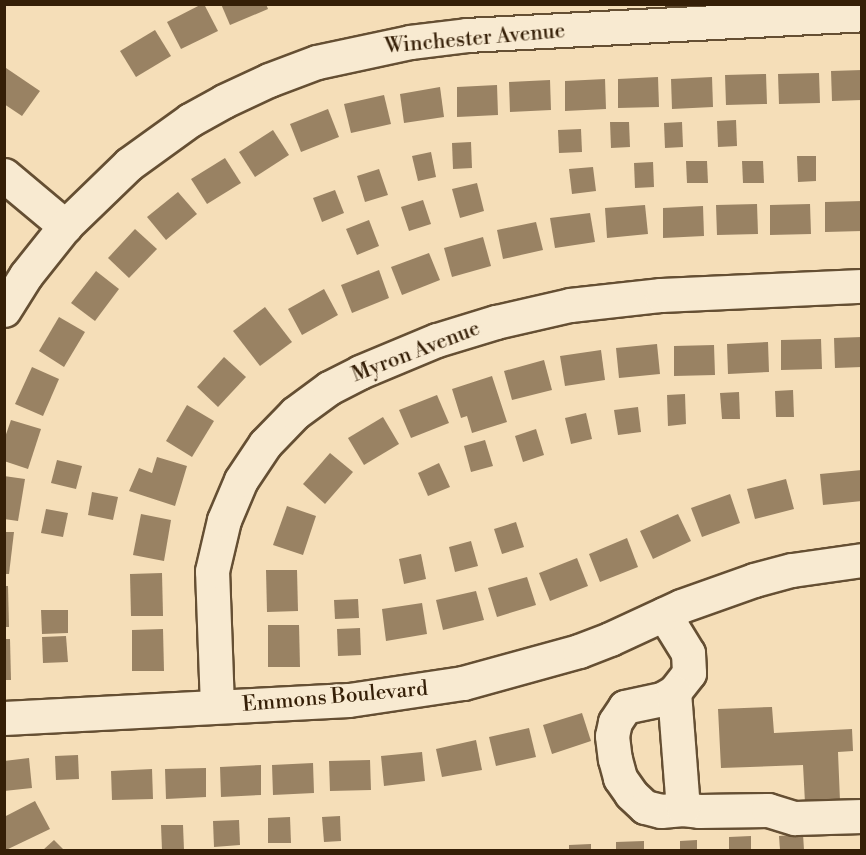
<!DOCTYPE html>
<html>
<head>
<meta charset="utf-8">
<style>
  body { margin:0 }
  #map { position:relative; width:866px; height:855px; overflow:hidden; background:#f5deb8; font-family:"Libre Bodoni",serif }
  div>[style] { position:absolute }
  .building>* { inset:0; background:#998263 }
  .roads { filter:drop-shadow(2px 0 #654f33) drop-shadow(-2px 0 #654f33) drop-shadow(0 2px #654f33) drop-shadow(0 -2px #654f33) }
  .minor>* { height:33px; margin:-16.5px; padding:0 16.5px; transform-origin:16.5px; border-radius:16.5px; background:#f8ead1 }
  span { translate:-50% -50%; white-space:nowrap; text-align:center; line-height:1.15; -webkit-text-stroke:4.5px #f8ead1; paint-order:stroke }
  .street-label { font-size:21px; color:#351f07 }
  .frame { position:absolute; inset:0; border:6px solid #351f07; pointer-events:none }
</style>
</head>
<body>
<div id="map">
  <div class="building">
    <div style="clip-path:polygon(202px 4px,204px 4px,218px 31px,181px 49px,167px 22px)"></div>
    <div style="clip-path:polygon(221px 4px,266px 4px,268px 9px,230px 25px)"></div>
    <div style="clip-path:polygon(155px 30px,171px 56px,136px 77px,120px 51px)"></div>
    <div style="clip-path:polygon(6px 68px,40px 91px,22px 116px,4px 104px)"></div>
    <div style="clip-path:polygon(862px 70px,862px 100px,832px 101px,831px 71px)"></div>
    <div style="clip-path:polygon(819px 73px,820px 103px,779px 104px,778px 74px)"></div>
    <div style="clip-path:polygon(766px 74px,767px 104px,726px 105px,725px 75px)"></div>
    <div style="clip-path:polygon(658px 77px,659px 107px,618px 108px,618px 79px)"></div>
    <div style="clip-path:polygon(712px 77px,713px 107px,672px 109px,671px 79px)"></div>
    <div style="clip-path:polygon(605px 79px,606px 109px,565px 111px,565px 81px)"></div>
    <div style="clip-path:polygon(550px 80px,551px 110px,510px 112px,509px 82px)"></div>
    <div style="clip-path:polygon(497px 85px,498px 115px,457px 117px,457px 87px)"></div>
    <div style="clip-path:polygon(440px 87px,444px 117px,404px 123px,400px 94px)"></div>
    <div style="clip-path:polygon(384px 95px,391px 124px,351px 133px,344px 104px)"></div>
    <div style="clip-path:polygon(328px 109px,339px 137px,301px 152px,290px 124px)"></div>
    <div style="clip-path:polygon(736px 120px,737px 146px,718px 147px,717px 121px)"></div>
    <div style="clip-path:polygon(610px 122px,629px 122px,630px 147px,611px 148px)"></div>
    <div style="clip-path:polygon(682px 122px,683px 147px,665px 148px,664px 123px)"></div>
    <div style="clip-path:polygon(581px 129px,582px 152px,559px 153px,558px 130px)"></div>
    <div style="clip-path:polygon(273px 130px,289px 155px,255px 177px,239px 152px)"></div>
    <div style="clip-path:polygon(471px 142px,472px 168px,453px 169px,452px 143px)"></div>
    <div style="clip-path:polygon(431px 152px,436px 177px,418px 181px,412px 156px)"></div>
    <div style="clip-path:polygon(797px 156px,816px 156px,816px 181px,798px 182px)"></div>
    <div style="clip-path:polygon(225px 158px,241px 183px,207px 204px,191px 179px)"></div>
    <div style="clip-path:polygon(686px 161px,707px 161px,708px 183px,687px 183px)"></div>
    <div style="clip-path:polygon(742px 161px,763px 161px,764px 183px,743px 183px)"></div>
    <div style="clip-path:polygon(653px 162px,654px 187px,635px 188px,634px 163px)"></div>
    <div style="clip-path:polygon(593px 167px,596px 191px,572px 194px,569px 169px)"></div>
    <div style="clip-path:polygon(379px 169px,388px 195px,365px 202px,357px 176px)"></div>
    <div style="clip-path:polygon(477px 183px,484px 211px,460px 218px,452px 189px)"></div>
    <div style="clip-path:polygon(335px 190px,344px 213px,322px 222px,313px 198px)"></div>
    <div style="clip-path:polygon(178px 192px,197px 214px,166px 240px,147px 217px)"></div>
    <div style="clip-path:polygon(423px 200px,431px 224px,409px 231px,401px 207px)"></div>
    <div style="clip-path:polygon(862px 201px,862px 231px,825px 232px,825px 202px)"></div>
    <div style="clip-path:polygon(757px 204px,758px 234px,717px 235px,716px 205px)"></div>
    <div style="clip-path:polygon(810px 204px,811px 234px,770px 235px,770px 205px)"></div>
    <div style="clip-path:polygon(645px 205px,648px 234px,607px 238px,605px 208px)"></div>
    <div style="clip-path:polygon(703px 206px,704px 236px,663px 238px,663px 208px)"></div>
    <div style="clip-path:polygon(590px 213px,595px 242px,555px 248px,550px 218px)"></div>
    <div style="clip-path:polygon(369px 220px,379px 246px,357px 255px,346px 229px)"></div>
    <div style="clip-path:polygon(536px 222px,543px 250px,503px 259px,497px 230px)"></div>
    <div style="clip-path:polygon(135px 229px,157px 249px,129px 278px,108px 258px)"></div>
    <div style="clip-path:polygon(483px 237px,491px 266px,452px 277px,444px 248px)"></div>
    <div style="clip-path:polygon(429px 253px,440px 280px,402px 295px,391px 267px)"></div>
    <div style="clip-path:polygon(379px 270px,389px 298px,352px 313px,341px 285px)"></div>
    <div style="clip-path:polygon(96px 271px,119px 289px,95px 321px,71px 303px)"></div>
    <div style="clip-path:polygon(324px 289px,338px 315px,302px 335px,288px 309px)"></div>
    <div style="clip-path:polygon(265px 307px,292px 342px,260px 366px,233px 331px)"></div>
    <div style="clip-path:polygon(59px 317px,85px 332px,64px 367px,39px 351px)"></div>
    <div style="clip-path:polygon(862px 337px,862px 367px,835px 368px,834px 338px)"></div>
    <div style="clip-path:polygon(821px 339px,822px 369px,781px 370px,781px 340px)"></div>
    <div style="clip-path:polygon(768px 342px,769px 372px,728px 374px,727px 344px)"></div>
    <div style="clip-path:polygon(657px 344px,660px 374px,619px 378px,616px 348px)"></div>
    <div style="clip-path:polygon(714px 345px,715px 375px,674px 376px,674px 346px)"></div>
    <div style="clip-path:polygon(601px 350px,605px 380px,565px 386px,560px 356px)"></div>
    <div style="clip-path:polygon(224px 357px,246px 377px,218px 407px,197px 387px)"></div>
    <div style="clip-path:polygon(544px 360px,552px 390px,512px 400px,504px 371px)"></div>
    <div style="clip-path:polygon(32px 367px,59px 379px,43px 416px,15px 404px)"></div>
    <div style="clip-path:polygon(492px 376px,507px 422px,472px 433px,467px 416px,461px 418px,452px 389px)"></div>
    <div style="clip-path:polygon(793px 390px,794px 417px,776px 417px,775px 391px)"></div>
    <div style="clip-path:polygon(739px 392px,740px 419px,722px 419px,720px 393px)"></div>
    <div style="clip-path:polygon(685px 394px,686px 424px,668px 426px,667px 395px)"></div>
    <div style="clip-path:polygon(437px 395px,449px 423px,411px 438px,399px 410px)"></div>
    <div style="clip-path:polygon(187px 405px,214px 421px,192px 457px,166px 441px)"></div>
    <div style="clip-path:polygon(638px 407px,641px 432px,618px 435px,614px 410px)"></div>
    <div style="clip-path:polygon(586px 413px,592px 439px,571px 444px,565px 418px)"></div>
    <div style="clip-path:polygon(383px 417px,399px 444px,364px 465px,348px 438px)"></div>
    <div style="clip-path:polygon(11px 420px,41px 429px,28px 469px,4px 461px,4px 440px)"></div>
    <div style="clip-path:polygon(536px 429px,544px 455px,523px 462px,515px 436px)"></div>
    <div style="clip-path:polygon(485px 440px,493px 466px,471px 472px,464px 446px)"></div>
    <div style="clip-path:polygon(330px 453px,353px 472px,325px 504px,303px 484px)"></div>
    <div style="clip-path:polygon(157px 457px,187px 466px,175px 506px,129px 491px,139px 468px,152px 473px)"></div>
    <div style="clip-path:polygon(57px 460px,82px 466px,76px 489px,51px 483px)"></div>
    <div style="clip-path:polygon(439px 463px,450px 487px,428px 496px,418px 473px)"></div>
    <div style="clip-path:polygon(862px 470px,862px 501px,823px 505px,820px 474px)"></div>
    <div style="clip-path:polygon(4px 476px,25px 479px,18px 521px,4px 519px)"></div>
    <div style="clip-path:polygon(786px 479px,794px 509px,755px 519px,747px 489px)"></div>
    <div style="clip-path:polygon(92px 492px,118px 497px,113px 520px,88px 515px)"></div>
    <div style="clip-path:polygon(730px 494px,740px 523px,702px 537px,691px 508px)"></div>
    <div style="clip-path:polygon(287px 506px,316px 516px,303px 555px,273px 545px)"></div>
    <div style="clip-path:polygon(46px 509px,68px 513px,63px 537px,41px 533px)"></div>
    <div style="clip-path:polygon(141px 514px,171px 520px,164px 561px,133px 555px)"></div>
    <div style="clip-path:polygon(678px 514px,691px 541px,653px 559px,640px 531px)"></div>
    <div style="clip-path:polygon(516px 522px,524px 547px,502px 554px,494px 529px)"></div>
    <div style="clip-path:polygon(4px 532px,14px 532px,9px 574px,4px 574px)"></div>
    <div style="clip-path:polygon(627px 538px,638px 567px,600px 582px,589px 554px)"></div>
    <div style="clip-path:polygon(471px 541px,478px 566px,455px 572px,449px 547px)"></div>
    <div style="clip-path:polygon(421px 554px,426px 579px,404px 584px,399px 559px)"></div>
    <div style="clip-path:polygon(577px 558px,588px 586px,550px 601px,539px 573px)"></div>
    <div style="clip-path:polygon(266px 570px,297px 570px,298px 611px,267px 612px)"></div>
    <div style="clip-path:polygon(162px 573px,163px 616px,131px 616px,130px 574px)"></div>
    <div style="clip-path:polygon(527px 577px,536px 605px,497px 617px,488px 588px)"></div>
    <div style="clip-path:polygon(4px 586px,8px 586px,9px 627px,4px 627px)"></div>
    <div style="clip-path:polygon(476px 591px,484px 620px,443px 630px,436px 600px)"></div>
    <div style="clip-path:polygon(358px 599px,359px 618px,335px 619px,334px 600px)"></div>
    <div style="clip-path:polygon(422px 603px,427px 634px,386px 641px,382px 609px)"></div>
    <div style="clip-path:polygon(41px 610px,68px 610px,68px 633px,42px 634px)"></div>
    <div style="clip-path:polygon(268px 625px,299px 625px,300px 667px,268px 667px)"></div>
    <div style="clip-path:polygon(360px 628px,361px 655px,338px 656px,337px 629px)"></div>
    <div style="clip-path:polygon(163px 629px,164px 671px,132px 671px,132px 630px)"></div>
    <div style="clip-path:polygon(66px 636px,68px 662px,43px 663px,42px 637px)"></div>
    <div style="clip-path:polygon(4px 639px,10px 639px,11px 680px,4px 680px)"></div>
    <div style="clip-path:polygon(772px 707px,774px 733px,852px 729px,853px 751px,838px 752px,840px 801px,805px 803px,803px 765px,721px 768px,718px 709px)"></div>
    <div style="clip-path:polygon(582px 713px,591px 741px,552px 754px,543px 725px)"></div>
    <div style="clip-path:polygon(529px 728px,536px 757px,496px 766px,489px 737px)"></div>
    <div style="clip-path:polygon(476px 740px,482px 770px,442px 777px,436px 749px)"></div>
    <div style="clip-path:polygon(422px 752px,425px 781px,384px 786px,381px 756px)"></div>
    <div style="clip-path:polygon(78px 755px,79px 779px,56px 780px,55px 756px)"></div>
    <div style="clip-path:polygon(29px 758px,32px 788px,4px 791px,4px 761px)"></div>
    <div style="clip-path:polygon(370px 760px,371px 790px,330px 791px,329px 761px)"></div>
    <div style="clip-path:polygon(313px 763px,314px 793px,273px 795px,272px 765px)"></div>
    <div style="clip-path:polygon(261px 765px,261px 795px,221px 797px,220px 767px)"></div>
    <div style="clip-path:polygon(206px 768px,206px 797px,166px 799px,165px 769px)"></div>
    <div style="clip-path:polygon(152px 769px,153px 799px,112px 800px,111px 771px)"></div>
    <div style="clip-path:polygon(35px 801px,50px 829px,6px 850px,4px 817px)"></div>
    <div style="clip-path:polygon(340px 816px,341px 841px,324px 842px,322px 817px)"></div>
    <div style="clip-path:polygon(290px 817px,291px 843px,268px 843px,268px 818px)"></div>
    <div style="clip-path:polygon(239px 820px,240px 845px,214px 847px,213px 821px)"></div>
    <div style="clip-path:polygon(161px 825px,183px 825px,184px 850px,162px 850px)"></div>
    <div style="clip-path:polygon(803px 834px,804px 850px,780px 850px,779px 836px)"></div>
    <div style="clip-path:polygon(751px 836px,751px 850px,729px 850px,729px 837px)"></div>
    <div style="clip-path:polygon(54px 840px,64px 850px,43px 850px)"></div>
    <div style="clip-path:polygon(697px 840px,697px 850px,680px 850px,680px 841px)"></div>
    <div style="clip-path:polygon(644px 841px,644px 850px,616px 850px,616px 842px)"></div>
    <div style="clip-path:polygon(591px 844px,591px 850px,569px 850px,569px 845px)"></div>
  </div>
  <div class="roads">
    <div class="minor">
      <div style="left:4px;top:175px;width:80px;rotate:39.9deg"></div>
      <div style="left:4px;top:310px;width:41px;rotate:-57.8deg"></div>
      <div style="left:26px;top:275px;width:63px;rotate:-51.5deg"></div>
      <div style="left:65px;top:226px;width:89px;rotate:-44.1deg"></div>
      <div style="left:129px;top:164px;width:75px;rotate:-35.8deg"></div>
      <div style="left:190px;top:120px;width:39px;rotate:-29deg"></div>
      <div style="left:224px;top:101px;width:50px;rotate:-25deg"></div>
      <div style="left:269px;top:80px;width:51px;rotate:-20.6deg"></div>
      <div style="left:317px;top:62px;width:95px;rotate:-12.1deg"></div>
      <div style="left:410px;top:42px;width:57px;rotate:-7deg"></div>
      <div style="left:467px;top:35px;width:396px;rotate:-3deg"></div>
      <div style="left:664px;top:614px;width:46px;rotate:58.4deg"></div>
      <div style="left:688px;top:653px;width:20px;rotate:87deg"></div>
      <div style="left:689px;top:673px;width:24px;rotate:128deg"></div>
      <div style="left:674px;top:692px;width:14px;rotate:150deg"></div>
      <div style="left:662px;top:699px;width:38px;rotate:168deg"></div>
      <div style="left:625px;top:707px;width:18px;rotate:124deg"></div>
      <div style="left:615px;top:722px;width:14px;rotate:102deg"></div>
      <div style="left:612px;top:736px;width:23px;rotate:83deg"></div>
      <div style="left:615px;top:759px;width:20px;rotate:75deg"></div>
      <div style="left:620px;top:778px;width:19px;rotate:55deg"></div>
      <div style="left:631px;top:794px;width:19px;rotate:43deg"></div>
      <div style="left:645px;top:807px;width:16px;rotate:14deg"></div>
      <div style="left:661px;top:811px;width:22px;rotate:-5deg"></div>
      <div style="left:683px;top:809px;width:16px;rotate:7deg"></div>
      <div style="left:699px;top:811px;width:69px;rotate:-0.8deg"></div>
      <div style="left:768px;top:810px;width:28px;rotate:17deg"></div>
      <div style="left:795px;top:818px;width:67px;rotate:-1.7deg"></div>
      <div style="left:674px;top:692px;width:117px;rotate:85.6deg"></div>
      <div style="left:217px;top:706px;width:135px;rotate:-92.1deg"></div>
      <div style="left:212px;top:571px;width:52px;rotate:-76.8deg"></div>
      <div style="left:224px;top:520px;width:43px;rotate:-67deg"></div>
      <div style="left:241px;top:480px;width:43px;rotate:-56.3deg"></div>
      <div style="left:265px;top:444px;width:43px;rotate:-45.9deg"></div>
      <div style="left:295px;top:413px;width:42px;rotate:-36.3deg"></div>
      <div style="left:329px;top:388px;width:35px;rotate:-27deg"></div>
      <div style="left:360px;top:372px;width:83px;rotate:-22.6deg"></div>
      <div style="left:437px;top:340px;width:62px;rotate:-17deg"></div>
      <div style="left:496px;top:322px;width:76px;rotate:-12.9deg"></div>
      <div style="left:570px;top:305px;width:92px;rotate:-6.3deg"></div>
      <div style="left:661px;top:295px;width:201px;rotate:-2.6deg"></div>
      <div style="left:4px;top:718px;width:345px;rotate:-3deg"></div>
      <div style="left:349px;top:700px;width:115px;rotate:-8.5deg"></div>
      <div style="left:463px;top:683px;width:120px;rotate:-15.4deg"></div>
      <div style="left:579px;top:651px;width:33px;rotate:-21deg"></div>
      <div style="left:610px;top:639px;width:78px;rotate:-24.9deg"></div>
      <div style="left:681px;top:606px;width:77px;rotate:-19.6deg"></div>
      <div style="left:754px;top:580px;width:39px;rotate:-15deg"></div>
      <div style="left:792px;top:570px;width:71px;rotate:-8.1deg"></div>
    </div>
  </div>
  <div class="street-label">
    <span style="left:475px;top:39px;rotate:-5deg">Winchester Avenue</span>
    <span style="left:416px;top:352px;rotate:-21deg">Myron Avenue</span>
    <span style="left:335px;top:697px;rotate:-5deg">Emmons Boulevard</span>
  </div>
  <div class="frame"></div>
</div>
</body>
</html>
